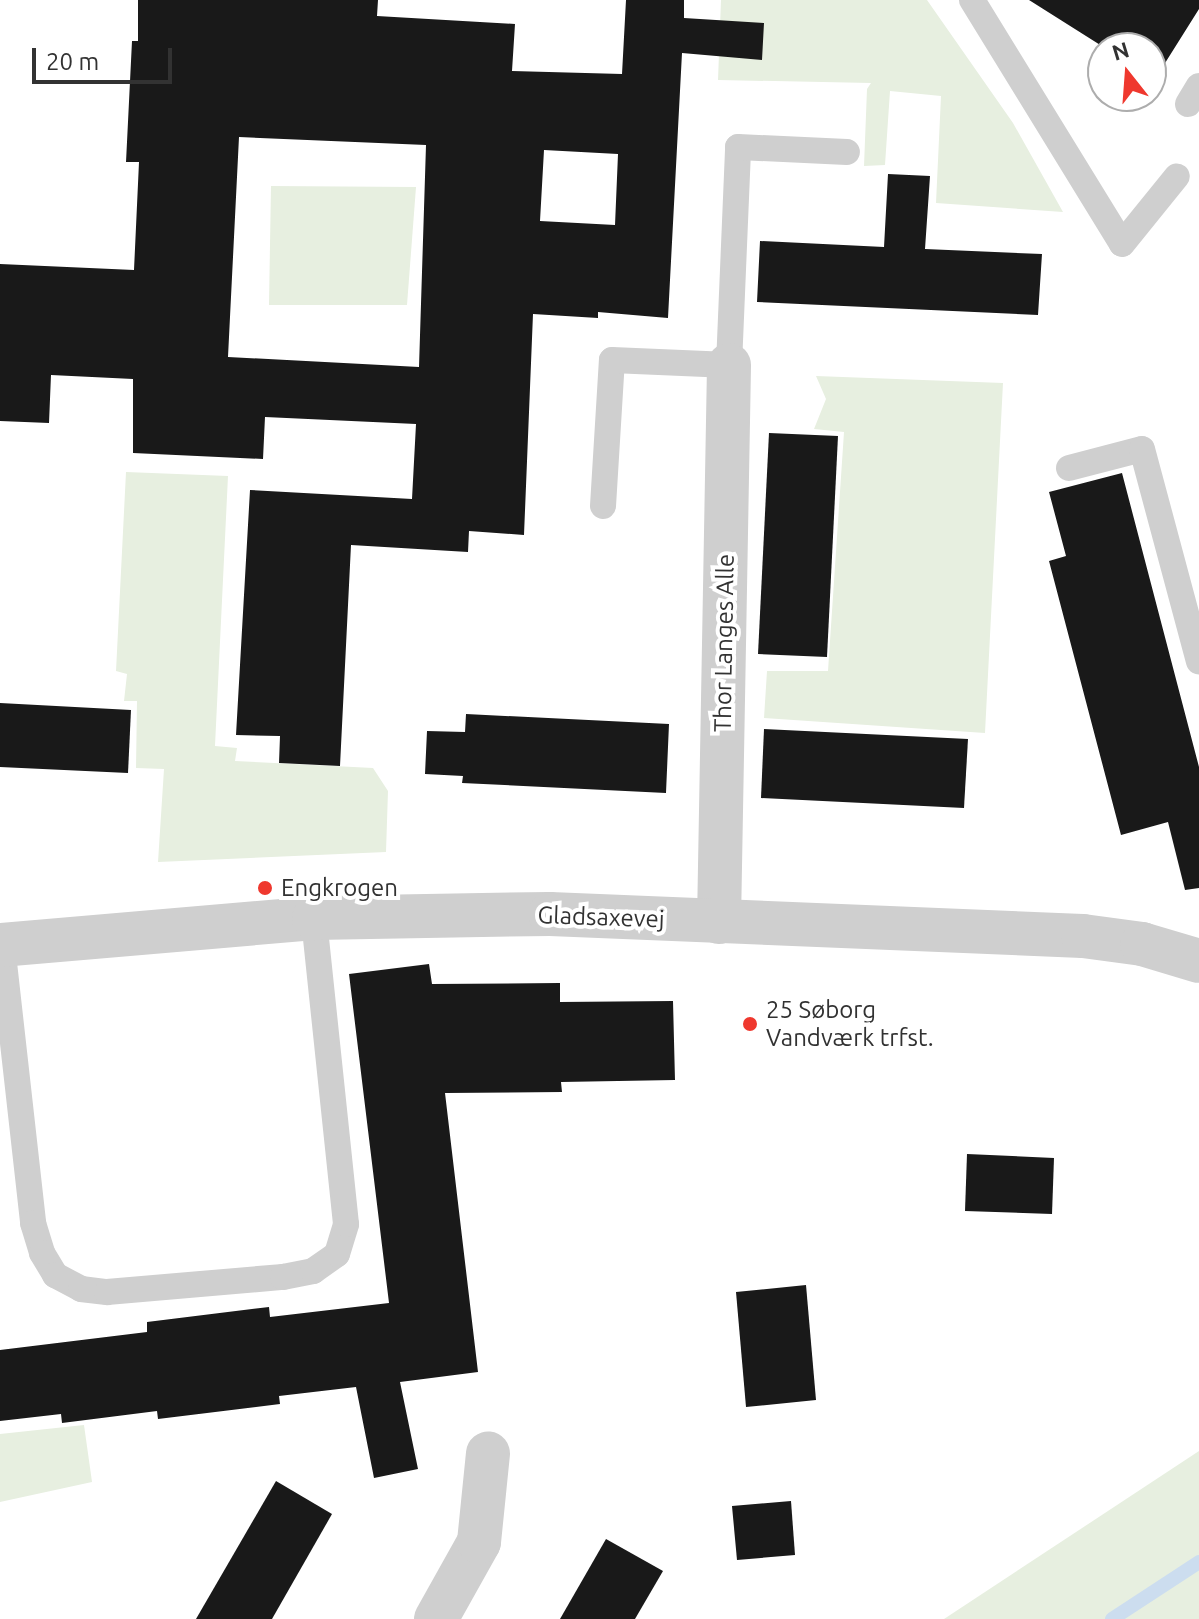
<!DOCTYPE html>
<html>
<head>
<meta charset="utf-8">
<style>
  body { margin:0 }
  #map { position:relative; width:1199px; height:1619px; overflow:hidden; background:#fff; font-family:Ubuntu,sans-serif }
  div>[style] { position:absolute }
  .green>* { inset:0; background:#e7efe0 }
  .stream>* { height:14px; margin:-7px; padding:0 7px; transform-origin:7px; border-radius:7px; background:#ccddef }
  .building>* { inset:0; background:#191919 }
  .service>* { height:26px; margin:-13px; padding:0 13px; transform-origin:13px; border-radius:13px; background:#cfcfcf }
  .minor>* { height:44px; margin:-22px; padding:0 22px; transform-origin:22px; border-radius:22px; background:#cfcfcf }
  .tertiary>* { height:44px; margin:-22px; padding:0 22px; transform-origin:22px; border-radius:22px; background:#cfcfcf }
  .dots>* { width:22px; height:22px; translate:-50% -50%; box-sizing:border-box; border:4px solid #fff; border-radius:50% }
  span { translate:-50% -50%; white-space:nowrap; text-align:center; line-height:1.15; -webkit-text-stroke:8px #fff; paint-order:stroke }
  .street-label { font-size:24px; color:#323232 }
  .poi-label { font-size:24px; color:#323232 }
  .left { translate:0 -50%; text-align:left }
  .north { position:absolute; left:1087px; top:32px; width:80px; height:80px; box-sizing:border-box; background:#fff; border:2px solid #adadad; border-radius:50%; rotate:343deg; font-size:22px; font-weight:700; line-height:32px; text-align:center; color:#323232 }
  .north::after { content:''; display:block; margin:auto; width:28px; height:36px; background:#ef382e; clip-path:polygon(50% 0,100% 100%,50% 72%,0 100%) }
  .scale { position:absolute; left:32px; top:48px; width:140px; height:36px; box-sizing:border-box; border:4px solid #323232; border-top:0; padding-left:10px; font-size:24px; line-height:28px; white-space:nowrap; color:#323232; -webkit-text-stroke:6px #fff; paint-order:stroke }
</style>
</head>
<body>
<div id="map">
  <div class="green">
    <div style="clip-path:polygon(721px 0,927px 0,1013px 123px,1063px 212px,936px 203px,941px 96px,890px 91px,885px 165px,864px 166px,867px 89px,871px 83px,718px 80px)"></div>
    <div style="clip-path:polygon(271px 186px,416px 187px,407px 305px,269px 305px)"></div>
    <div style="clip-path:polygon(816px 376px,1003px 383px,985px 733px,764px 718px,767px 671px,828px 671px,844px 432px,814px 429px,826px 399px)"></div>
    <div style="clip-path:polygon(126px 472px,228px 476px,215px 746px,237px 748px,235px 761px,373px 768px,388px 791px,386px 852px,158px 862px,164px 769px,136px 768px,137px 701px,124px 701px,127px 674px,116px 671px)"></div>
    <div style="clip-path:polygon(84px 1425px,92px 1482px,0 1502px,0 1434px)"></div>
    <div style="clip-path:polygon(1199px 1451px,1199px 1619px,944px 1619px)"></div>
  </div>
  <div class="stream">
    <div style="left:1112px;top:1619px;width:104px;rotate:-33.2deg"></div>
  </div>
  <div class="building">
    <div style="clip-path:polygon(evenodd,138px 0,378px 0,377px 16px,515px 24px,512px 71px,622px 74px,626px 0,684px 0,684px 18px,764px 23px,762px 60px,682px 53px,668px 318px,598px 312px,598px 318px,533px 314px,524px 535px,469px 531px,468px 552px,351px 545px,340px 766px,279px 763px,280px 736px,236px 735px,250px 490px,412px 499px,416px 424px,265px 417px,263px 459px,133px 453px,133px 379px,51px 375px,49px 423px,0 421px,0 264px,134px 270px,139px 162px,126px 162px,132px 41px,138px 41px,138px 0,239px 137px,426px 145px,419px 367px,228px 357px,239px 137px,138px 0,544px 150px,618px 154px,615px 225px,540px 221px,544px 150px)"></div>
    <div style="clip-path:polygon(1029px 0,1199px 0,1199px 9px,1155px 79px,1151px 77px,1151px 48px,1105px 48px)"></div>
    <div style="clip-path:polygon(888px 174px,930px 176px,925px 249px,1042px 254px,1038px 315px,757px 302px,760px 241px,884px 247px)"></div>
    <div style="clip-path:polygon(769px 433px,838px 436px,827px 657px,758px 654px)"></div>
    <div style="clip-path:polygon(1122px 473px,1199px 767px,1199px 888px,1185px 890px,1168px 822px,1121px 835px,1049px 561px,1066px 556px,1049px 492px)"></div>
    <div style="clip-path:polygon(0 703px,131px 710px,128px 773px,0 767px)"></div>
    <div style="clip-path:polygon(466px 714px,669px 724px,666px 793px,462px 783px,463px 776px,425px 774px,427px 731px,465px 732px)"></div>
    <div style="clip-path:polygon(764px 729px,968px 739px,964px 808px,761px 798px)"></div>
    <div style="clip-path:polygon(429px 964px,432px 984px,560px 983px,560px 1002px,673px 1001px,675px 1080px,561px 1082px,562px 1092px,445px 1093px,478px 1372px,400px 1382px,418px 1469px,374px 1478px,356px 1387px,279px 1396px,280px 1404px,158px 1419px,157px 1411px,62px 1423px,61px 1414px,0 1421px,0 1350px,147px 1332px,147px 1322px,269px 1307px,270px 1317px,389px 1303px,349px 974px)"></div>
    <div style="clip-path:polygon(967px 1154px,1054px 1158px,1052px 1214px,965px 1211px)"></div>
    <div style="clip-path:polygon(806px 1285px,816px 1400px,746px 1407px,736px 1292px)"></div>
    <div style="clip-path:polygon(276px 1481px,332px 1514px,272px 1619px,196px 1619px)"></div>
    <div style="clip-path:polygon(791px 1501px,795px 1555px,737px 1560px,732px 1506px)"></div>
    <div style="clip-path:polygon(606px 1539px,663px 1571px,635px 1619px,560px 1619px)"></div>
  </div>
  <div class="service">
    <div style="left:972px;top:0;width:286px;rotate:58.4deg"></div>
    <div style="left:1122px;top:244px;width:87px;rotate:-51deg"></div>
    <div style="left:1188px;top:104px;width:21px;rotate:-59deg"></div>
    <div style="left:1069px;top:468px;width:75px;rotate:-14.6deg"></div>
    <div style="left:1142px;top:449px;width:220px;rotate:75deg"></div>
    <div style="left:603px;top:506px;width:146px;rotate:-86.5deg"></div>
    <div style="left:612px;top:360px;width:117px;rotate:2.4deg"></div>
    <div style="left:729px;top:365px;width:218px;rotate:-87.6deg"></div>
    <div style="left:738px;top:147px;width:109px;rotate:2.6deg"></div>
    <div style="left:2px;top:945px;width:280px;rotate:83.6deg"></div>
    <div style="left:33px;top:1223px;width:31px;rotate:73deg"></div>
    <div style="left:42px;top:1253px;width:26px;rotate:59deg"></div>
    <div style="left:55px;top:1275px;width:30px;rotate:28deg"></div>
    <div style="left:81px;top:1289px;width:26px;rotate:7deg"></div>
    <div style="left:107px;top:1292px;width:177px;rotate:-4.9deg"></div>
    <div style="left:283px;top:1277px;width:31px;rotate:-11deg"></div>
    <div style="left:313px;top:1271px;width:29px;rotate:-35deg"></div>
    <div style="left:337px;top:1254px;width:31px;rotate:-73deg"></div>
    <div style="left:346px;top:1224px;width:308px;rotate:-96deg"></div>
  </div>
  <div class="minor">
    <div style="left:719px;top:922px;width:557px;rotate:-88.97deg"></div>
    <div style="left:436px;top:1619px;width:88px;rotate:-60.8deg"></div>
    <div style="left:479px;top:1542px;width:89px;rotate:-84.2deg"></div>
  </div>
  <div class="tertiary">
    <div style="left:0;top:945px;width:315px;rotate:-4.9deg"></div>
    <div style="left:314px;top:918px;width:236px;rotate:-1deg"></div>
    <div style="left:550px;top:914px;width:533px;rotate:2.36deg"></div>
    <div style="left:1083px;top:936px;width:60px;rotate:7.7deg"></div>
    <div style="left:1142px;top:944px;width:59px;rotate:16.6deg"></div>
  </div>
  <div class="dots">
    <div style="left:265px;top:888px;background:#ef382e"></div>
    <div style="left:750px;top:1024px;background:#ef382e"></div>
  </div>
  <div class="street-label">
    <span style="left:724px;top:643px;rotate:-89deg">Thor Langes Alle</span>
    <span style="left:601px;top:917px;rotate:2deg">Gladsaxevej</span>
  </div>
  <div class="poi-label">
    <span class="left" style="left:281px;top:888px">Engkrogen</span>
    <span class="left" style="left:766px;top:1024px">25 Søborg<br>Vandværk trfst.</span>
  </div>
  <div class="north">N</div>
  <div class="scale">20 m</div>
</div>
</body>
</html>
